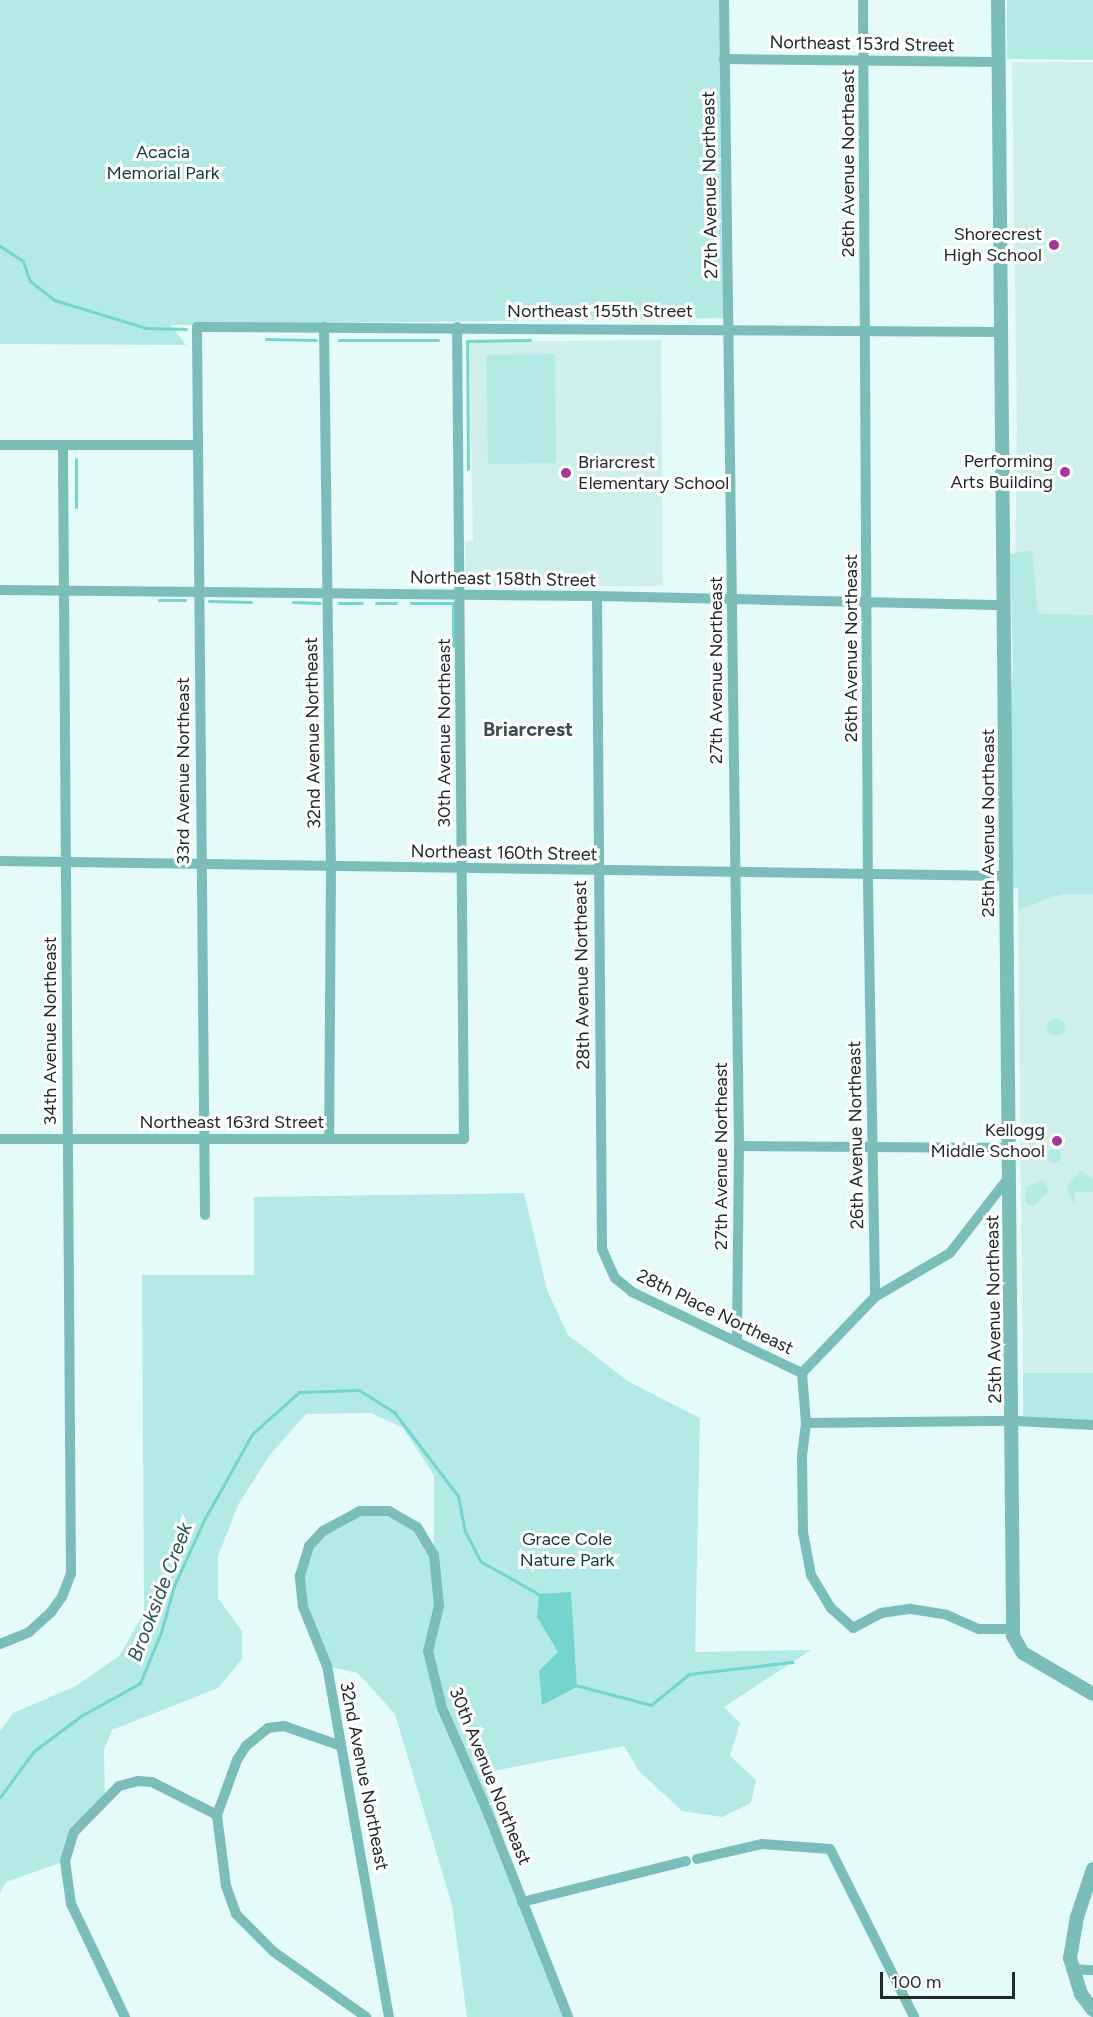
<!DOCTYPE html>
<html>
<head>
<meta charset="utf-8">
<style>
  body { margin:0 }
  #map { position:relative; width:1093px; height:2017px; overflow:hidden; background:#e4fbf9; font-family:Figtree,sans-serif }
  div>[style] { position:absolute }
  .built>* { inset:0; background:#cfefec }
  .green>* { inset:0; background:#b4eae6 }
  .round { border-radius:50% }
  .water>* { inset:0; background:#74d5ce }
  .stream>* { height:3px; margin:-1.5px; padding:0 1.5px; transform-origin:1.5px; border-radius:1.5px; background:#74d5ce }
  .minor>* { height:10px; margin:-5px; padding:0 5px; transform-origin:5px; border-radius:5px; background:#7bbeb9 }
  .tertiary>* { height:14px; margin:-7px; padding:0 7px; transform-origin:7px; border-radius:7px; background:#7bbeb9 }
  .dots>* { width:16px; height:16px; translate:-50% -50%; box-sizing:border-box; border:3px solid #fff; border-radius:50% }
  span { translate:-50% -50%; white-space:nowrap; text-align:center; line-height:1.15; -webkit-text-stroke:6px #fff; paint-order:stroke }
  .street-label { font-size:18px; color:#212929 }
  .park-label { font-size:18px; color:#0f3d3b }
  .poi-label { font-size:18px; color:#212929 }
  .right { translate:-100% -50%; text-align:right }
  .left { translate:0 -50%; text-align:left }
  .neighbourhood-label { font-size:20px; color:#3c4f4e; font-weight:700 }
  .water-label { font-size:20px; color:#26524f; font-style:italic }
  .scale { position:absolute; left:880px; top:1972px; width:135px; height:27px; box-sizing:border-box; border:3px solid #212929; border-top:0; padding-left:8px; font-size:18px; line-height:21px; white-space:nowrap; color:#212929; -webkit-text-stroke:4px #fff; paint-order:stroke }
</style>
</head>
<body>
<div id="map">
  <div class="built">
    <div style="clip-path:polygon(1012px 62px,1093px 62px,1093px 648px,1014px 648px,1017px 427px)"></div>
    <div style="clip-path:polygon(661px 340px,663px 586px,466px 587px,465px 542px,473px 541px,469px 342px)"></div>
    <div style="clip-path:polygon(1062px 894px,1093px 894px,1093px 1374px,1023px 1373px,1018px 910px)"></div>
  </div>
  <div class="green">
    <div style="clip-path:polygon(0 0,724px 0,724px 318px,171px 325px,186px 345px,0 344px)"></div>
    <div style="clip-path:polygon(1007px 0,1093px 0,1093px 60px,1007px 59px)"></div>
    <div style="clip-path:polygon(555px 354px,556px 463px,488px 464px,486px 355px)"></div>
    <div style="clip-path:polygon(1032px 550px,1038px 614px,1093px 615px,1093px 894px,1062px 894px,1018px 910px,1018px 888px,1007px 887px,1006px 788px,1013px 665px,1010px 554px)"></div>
    <div class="round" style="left:1047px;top:1018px;width:18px;height:18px"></div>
    <div class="round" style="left:1047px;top:1149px;width:14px;height:14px"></div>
    <div style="clip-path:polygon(1081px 1171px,1093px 1179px,1093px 1192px,1075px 1192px,1074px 1204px,1066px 1187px)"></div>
    <div style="clip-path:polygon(1043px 1180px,1049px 1190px,1033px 1207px,1026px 1203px,1026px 1187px)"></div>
    <div style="clip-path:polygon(524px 1193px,547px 1290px,568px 1335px,629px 1382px,700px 1418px,695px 1652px,811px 1650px,724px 1707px,740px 1723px,730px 1756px,756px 1780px,751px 1803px,722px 1817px,682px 1811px,639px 1771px,624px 1746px,482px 1773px,524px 1902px,568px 2017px,467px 2017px,452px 1905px,395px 1714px,358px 1673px,327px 1666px,303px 1607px,300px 1576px,309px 1546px,360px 1511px,389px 1511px,417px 1527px,434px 1554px,434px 1475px,403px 1428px,371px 1413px,306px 1414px,269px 1456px,238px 1505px,218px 1556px,218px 1598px,242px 1631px,242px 1659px,218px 1688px,112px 1730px,104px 1750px,105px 1798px,74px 1832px,65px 1861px,6px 1882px,0 1893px,0 1731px,13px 1713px,76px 1686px,119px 1656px,144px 1613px,142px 1275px,254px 1275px,254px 1197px)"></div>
    <div style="clip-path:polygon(1023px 1373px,1093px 1373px,1093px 1421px,1023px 1418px)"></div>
  </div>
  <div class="water">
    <div style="clip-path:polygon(571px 1592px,577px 1687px,542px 1705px,539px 1671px,558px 1652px,537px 1617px,539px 1594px)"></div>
  </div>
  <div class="stream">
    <div style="left:0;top:246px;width:27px;rotate:33deg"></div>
    <div style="left:23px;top:261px;width:21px;rotate:71deg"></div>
    <div style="left:30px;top:281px;width:31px;rotate:38deg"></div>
    <div style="left:54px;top:300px;width:96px;rotate:16.9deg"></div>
    <div style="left:146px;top:328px;width:40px;rotate:1.4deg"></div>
    <div style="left:266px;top:339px;width:50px;rotate:1.1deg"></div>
    <div style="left:339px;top:340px;width:99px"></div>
    <div style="left:76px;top:459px;width:48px;rotate:90deg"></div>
    <div style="left:468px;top:469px;width:128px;rotate:-90.4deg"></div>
    <div style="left:467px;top:341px;width:63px;rotate:-0.9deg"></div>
    <div style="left:159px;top:600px;width:26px"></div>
    <div style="left:209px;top:601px;width:42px;rotate:1.4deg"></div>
    <div style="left:293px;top:602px;width:27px;rotate:2deg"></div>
    <div style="left:339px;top:603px;width:23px"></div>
    <div style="left:376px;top:603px;width:20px"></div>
    <div style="left:411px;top:603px;width:42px"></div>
    <div style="left:453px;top:603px;width:43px;rotate:90deg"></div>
    <div style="left:575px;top:1685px;width:79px;rotate:14.7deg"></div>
    <div style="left:651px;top:1705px;width:49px;rotate:-39.2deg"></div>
    <div style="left:689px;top:1674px;width:104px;rotate:-6.6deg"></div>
    <div style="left:0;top:1797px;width:57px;rotate:-53.5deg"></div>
    <div style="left:34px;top:1751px;width:59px;rotate:-36.7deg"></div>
    <div style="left:81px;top:1716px;width:68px;rotate:-29.2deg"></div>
    <div style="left:140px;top:1683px;width:55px;rotate:-67.6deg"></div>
    <div style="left:161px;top:1632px;width:48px;rotate:-74.2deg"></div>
    <div style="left:174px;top:1586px;width:72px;rotate:-65.6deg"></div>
    <div style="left:204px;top:1520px;width:98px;rotate:-60.8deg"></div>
    <div style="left:252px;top:1434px;width:63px;rotate:-41.8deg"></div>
    <div style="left:299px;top:1392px;width:60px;rotate:-1.9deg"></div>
    <div style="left:359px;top:1390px;width:41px;rotate:32.2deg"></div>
    <div style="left:394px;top:1412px;width:106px;rotate:52.7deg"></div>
    <div style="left:458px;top:1496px;width:36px;rotate:79deg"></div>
    <div style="left:465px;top:1531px;width:34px;rotate:63deg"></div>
    <div style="left:480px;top:1561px;width:71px;rotate:29.4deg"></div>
  </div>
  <div class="minor">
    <div style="left:724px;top:0;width:1146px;rotate:89.25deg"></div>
    <div style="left:739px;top:1146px;width:194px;rotate:90.6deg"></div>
    <div style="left:863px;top:0;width:886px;rotate:89.68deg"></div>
    <div style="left:868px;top:886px;width:411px;rotate:89deg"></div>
    <div style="left:724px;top:59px;width:275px;rotate:0.6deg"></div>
    <div style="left:324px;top:327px;width:540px;rotate:89.26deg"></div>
    <div style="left:331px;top:867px;width:272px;rotate:90.4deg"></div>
    <div style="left:0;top:445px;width:198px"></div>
    <div style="left:0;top:590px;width:597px;rotate:0.58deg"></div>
    <div style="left:597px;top:596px;width:408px;rotate:1.3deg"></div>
    <div style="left:597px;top:596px;width:653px;rotate:89.56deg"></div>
    <div style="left:602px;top:1249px;width:32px;rotate:66deg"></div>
    <div style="left:615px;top:1278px;width:22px;rotate:39deg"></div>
    <div style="left:632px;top:1292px;width:188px;rotate:25.5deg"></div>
    <div style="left:0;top:861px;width:1007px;rotate:0.85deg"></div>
    <div style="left:0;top:1139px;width:464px"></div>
    <div style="left:464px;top:1139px;width:812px;rotate:-90.49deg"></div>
    <div style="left:739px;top:1146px;width:271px;rotate:0.4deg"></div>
    <div style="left:205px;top:1215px;width:888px;rotate:-90.52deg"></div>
    <div style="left:197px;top:327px;width:805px;rotate:0.36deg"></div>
    <div style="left:802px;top:1373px;width:50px;rotate:85.4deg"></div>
    <div style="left:806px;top:1423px;width:35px;rotate:97deg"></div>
    <div style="left:802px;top:1458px;width:74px;rotate:89.2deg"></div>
    <div style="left:803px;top:1532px;width:44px;rotate:79.5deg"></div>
    <div style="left:811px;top:1575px;width:39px;rotate:59deg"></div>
    <div style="left:831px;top:1608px;width:30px;rotate:42deg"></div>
    <div style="left:853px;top:1628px;width:32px;rotate:-28deg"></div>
    <div style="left:881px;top:1613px;width:30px;rotate:-8deg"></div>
    <div style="left:911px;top:1609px;width:36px;rotate:9deg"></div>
    <div style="left:947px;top:1615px;width:35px;rotate:24deg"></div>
    <div style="left:979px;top:1629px;width:34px"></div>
    <div style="left:802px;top:1373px;width:105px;rotate:-46.2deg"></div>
    <div style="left:875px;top:1297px;width:87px;rotate:-30.4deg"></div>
    <div style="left:950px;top:1253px;width:98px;rotate:-52.1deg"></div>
    <div style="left:806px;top:1423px;width:208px;rotate:-0.6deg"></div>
    <div style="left:1014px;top:1421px;width:79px;rotate:2.9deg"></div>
    <div style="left:0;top:1644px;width:31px;rotate:-22deg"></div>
    <div style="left:29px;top:1632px;width:30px;rotate:-42deg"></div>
    <div style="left:51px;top:1612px;width:19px;rotate:-54deg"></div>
    <div style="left:62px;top:1597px;width:25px;rotate:-69deg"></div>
    <div style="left:71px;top:1574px;width:1129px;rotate:-90.41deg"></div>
    <div style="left:217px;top:1815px;width:72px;rotate:82.8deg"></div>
    <div style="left:226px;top:1886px;width:30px;rotate:70deg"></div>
    <div style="left:236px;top:1914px;width:54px;rotate:45deg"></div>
    <div style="left:274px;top:1952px;width:113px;rotate:35.2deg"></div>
    <div style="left:697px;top:1859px;width:67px;rotate:-13deg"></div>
    <div style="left:762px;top:1844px;width:68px;rotate:4.2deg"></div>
    <div style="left:830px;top:1849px;width:188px;rotate:63.4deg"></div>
    <div style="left:522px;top:1902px;width:169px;rotate:-14deg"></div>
    <div style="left:1071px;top:1969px;width:22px;rotate:3deg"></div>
    <div style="left:125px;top:2017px;width:125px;rotate:-115.5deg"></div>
    <div style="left:71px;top:1904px;width:43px;rotate:-97.9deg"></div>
    <div style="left:65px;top:1861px;width:30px;rotate:-73deg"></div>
    <div style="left:74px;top:1832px;width:64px;rotate:-45.6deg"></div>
    <div style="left:119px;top:1786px;width:20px;rotate:-15deg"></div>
    <div style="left:138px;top:1781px;width:14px;rotate:4deg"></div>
    <div style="left:152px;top:1782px;width:73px;rotate:26.9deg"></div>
    <div style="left:217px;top:1815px;width:59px;rotate:-70deg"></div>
    <div style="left:237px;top:1760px;width:17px;rotate:-57deg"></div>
    <div style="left:246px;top:1746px;width:28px;rotate:-39deg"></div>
    <div style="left:268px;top:1728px;width:16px;rotate:-7deg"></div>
    <div style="left:284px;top:1726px;width:60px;rotate:19.3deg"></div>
    <div style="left:389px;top:2017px;width:356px;rotate:-100deg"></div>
    <div style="left:327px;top:1666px;width:64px;rotate:-112.1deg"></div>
    <div style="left:303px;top:1607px;width:31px;rotate:-96deg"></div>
    <div style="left:300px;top:1576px;width:31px;rotate:-73deg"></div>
    <div style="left:309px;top:1546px;width:21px;rotate:-47deg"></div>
    <div style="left:323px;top:1531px;width:42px;rotate:-28.4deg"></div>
    <div style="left:360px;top:1511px;width:29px"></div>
    <div style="left:389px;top:1511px;width:32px;rotate:30deg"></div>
    <div style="left:417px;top:1527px;width:33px;rotate:59deg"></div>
    <div style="left:434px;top:1555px;width:51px;rotate:84.4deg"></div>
    <div style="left:439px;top:1606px;width:46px;rotate:103.7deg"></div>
    <div style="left:428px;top:1651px;width:59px;rotate:76.2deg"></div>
    <div style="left:442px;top:1708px;width:107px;rotate:66.3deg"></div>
    <div style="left:485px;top:1806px;width:227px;rotate:68.5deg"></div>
  </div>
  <div class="tertiary">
    <div style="left:998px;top:0;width:1636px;rotate:89.47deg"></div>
    <div style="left:1013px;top:1636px;width:20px;rotate:60deg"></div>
    <div style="left:1023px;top:1653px;width:81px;rotate:30.4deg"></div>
    <div style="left:1093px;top:1869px;width:51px;rotate:108.4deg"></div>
    <div style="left:1077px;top:1917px;width:42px;rotate:99.7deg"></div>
    <div style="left:1070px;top:1958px;width:38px;rotate:73deg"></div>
    <div style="left:1081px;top:1994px;width:20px;rotate:53deg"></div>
  </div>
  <div class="dots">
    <div style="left:1054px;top:245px;background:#a23a9c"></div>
    <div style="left:1065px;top:472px;background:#a23a9c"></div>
    <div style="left:566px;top:473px;background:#a23a9c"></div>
    <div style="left:1057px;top:1141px;background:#a23a9c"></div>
  </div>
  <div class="street-label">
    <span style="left:862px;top:44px;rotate:1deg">Northeast 153rd Street</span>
    <span style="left:848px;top:163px;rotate:-90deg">26th Avenue Northeast</span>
    <span style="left:710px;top:185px;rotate:-91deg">27th Avenue Northeast</span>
    <span style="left:600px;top:311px">Northeast 155th Street</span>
    <span style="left:503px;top:579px;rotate:1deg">Northeast 158th Street</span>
    <span style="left:851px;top:648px;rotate:-90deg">26th Avenue Northeast</span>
    <span style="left:716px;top:670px;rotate:-90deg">27th Avenue Northeast</span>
    <span style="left:313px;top:733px;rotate:-91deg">32nd Avenue Northeast</span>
    <span style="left:444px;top:733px;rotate:-90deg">30th Avenue Northeast</span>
    <span style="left:183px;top:771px;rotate:-90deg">33rd Avenue Northeast</span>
    <span style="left:988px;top:823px;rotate:-90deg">25th Avenue Northeast</span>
    <span style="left:504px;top:853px;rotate:1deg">Northeast 160th Street</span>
    <span style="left:582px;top:975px;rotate:-91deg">28th Avenue Northeast</span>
    <span style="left:50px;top:1031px;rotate:-90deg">34th Avenue Northeast</span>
    <span style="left:232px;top:1122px">Northeast 163rd Street</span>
    <span style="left:856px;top:1135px;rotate:-91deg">26th Avenue Northeast</span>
    <span style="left:721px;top:1156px;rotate:-90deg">27th Avenue Northeast</span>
    <span style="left:994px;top:1309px;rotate:-91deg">25th Avenue Northeast</span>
    <span style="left:715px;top:1312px;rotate:26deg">28th Place Northeast</span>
    <span style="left:364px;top:1776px;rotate:79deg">32nd Avenue Northeast</span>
    <span style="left:490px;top:1776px;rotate:68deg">30th Avenue Northeast</span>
  </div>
  <div class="park-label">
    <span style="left:163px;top:163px">Acacia<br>Memorial Park</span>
    <span style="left:567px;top:1550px">Grace Cole<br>Nature Park</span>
  </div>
  <div class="poi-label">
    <span class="right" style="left:1042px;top:245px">Shorecrest<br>High School</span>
    <span class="right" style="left:1053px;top:472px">Performing<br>Arts Building</span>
    <span class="left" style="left:578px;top:473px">Briarcrest<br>Elementary School</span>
    <span class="right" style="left:1045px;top:1141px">Kellogg<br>Middle School</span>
  </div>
  <div class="neighbourhood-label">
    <span style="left:528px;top:729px">Briarcrest</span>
  </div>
  <div class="water-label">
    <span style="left:160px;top:1592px;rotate:-69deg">Brookside Creek</span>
  </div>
  <div class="scale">100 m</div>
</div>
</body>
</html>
